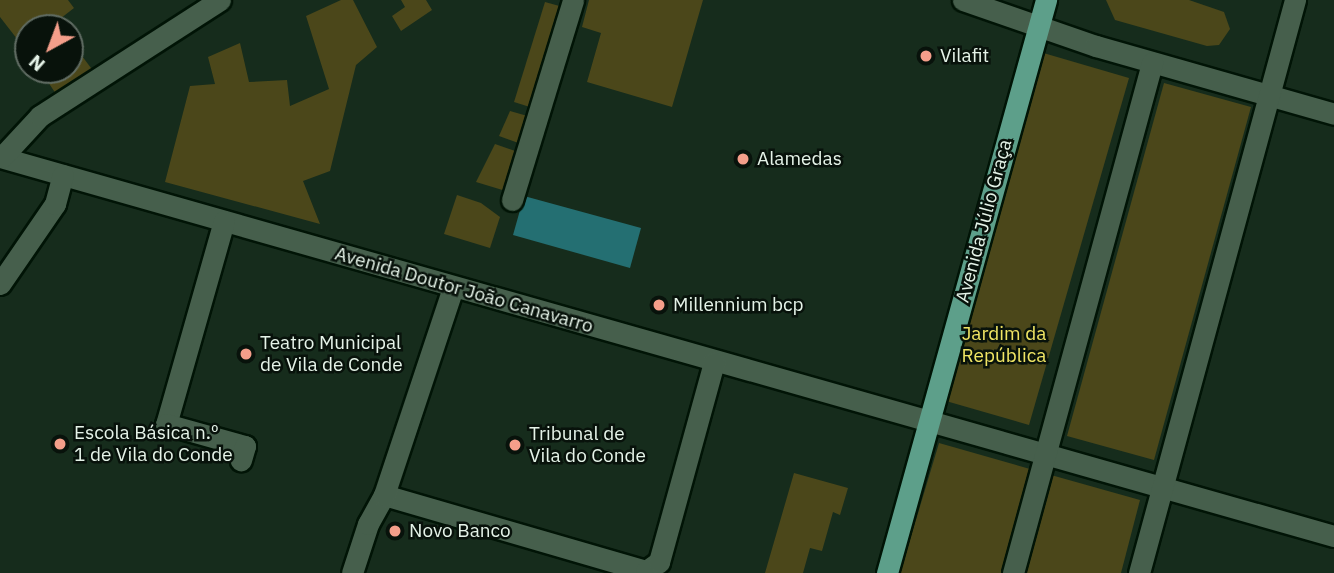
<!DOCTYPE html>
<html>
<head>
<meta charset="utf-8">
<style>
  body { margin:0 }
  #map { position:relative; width:1334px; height:573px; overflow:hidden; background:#162c1c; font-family:"IBM Plex Sans",sans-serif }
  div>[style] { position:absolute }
  .green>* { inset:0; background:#4b471a }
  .water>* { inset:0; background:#246f72 }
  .roads { filter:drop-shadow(2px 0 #011406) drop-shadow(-2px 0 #011406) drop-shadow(0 2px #011406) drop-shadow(0 -2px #011406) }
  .minor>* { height:21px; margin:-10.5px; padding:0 10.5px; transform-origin:10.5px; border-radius:10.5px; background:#465f4c }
  .major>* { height:21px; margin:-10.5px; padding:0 10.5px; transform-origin:10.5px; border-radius:10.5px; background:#5d9f8a }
  .dots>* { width:19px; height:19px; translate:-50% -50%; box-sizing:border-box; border:4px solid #08120b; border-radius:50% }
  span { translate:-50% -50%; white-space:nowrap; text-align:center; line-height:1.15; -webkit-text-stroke:5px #08120b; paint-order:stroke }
  .poi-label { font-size:19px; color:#e5f3e8 }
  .left { translate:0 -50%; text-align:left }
  .street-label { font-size:19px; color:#e5f3e8 }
  .park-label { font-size:19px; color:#f0e564 }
  .north { position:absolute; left:14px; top:14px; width:70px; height:70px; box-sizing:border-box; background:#08120b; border:2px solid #606c63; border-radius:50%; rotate:221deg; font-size:19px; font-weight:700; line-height:28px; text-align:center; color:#e5f3e8 }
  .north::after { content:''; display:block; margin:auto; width:24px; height:32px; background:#f49e8a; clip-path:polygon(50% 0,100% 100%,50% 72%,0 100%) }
</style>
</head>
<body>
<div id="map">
  <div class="green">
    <div style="clip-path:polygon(0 0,68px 0,74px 8px,56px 22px,61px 28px,28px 28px,28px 53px,0 17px)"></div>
    <div style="clip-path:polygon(341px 0,353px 0,377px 47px,356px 65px,330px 171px,303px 181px,320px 224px,165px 182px,190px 86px,215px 84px,208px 57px,240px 43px,249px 82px,287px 80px,290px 106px,329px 89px,306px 16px)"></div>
    <div style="clip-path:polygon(401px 0,426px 0,432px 10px,401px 31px,392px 16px,405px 7px)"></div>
    <div style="clip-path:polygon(589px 0,703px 0,672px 107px,587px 82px,601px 33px,582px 27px)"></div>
    <div style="clip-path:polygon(1106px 0,1189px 0,1224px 12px,1230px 29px,1219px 45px,1207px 46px,1115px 20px)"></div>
    <div style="clip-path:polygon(545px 2px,563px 7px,533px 108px,514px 102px)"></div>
    <div style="clip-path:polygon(70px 40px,94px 72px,58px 97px,40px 70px,70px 70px)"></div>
    <div style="clip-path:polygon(1040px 52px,1129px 78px,1029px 425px,939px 399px)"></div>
    <div style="clip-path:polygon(1164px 83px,1251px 107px,1154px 460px,1067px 436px)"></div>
    <div style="clip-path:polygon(510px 111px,531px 117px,524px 145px,499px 136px)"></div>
    <div style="clip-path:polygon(495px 144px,521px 153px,509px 192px,476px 182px)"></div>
    <div style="clip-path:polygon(457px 195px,481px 203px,500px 217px,490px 248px,444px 234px)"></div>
    <div style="clip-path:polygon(939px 443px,1030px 469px,1001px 573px,900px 573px)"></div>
    <div style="clip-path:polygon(794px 473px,848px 488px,840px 515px,833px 512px,822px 551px,810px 548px,803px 573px,765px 573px)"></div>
    <div style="clip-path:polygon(1051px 475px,1140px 500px,1121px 573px,1024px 573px)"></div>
  </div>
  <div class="water">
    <div style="clip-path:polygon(524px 196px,641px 228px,630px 268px,513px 235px)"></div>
  </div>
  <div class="roads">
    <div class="minor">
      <div style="left:963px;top:0;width:141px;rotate:19.1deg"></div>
      <div style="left:1096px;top:46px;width:248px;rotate:15.9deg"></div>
      <div style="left:0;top:157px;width:1387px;rotate:15.86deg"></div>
      <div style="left:2px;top:157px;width:56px;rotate:-47.2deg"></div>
      <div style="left:40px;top:116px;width:214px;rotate:-32.8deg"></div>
      <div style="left:512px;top:200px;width:209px;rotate:-73deg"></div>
      <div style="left:224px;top:221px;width:211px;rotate:105.9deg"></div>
      <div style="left:166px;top:424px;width:82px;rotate:15.6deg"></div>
      <div style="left:245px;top:446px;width:15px;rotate:106deg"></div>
      <div style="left:0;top:284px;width:97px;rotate:-55.5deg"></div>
      <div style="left:55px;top:204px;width:30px;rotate:-75deg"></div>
      <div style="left:384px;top:495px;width:273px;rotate:16.2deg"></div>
      <div style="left:646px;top:571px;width:16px;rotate:-35deg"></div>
      <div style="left:659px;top:562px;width:207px;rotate:-74.6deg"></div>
      <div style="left:352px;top:573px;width:52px;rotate:-71.9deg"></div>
      <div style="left:368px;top:524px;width:33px;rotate:-61deg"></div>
      <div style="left:384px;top:495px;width:219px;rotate:-71.6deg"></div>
      <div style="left:1013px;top:573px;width:529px;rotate:-74.75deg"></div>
      <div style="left:1139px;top:573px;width:594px;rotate:-74.77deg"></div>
    </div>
    <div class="major">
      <div style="left:887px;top:573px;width:595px;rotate:-74.49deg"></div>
    </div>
  </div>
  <div class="dots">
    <div style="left:926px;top:56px;background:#f49e8a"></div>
    <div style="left:743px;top:159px;background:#f49e8a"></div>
    <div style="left:659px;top:305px;background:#f49e8a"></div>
    <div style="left:246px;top:354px;background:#f49e8a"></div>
    <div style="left:60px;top:444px;background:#f49e8a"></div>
    <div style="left:515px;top:445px;background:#f49e8a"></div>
    <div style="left:395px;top:531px;background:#f49e8a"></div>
  </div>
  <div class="poi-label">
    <span class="left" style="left:940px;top:56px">Vilafit</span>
    <span class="left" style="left:757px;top:159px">Alamedas</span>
    <span class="left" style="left:673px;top:305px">Millennium bcp</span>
    <span class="left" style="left:260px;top:354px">Teatro Municipal<br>de Vila de Conde</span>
    <span class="left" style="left:74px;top:444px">Escola Básica n.º<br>1 de Vila do Conde</span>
    <span class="left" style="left:529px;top:445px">Tribunal de<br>Vila do Conde</span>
    <span class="left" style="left:409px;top:531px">Novo Banco</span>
  </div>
  <div class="street-label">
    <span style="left:984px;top:221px;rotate:-75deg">Avenida Júlio Graça</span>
    <span style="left:464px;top:290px;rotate:16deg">Avenida Doutor João Canavarro</span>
  </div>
  <div class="park-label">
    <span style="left:1004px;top:345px">Jardim da<br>República</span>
  </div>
  <div class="north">N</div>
</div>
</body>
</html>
